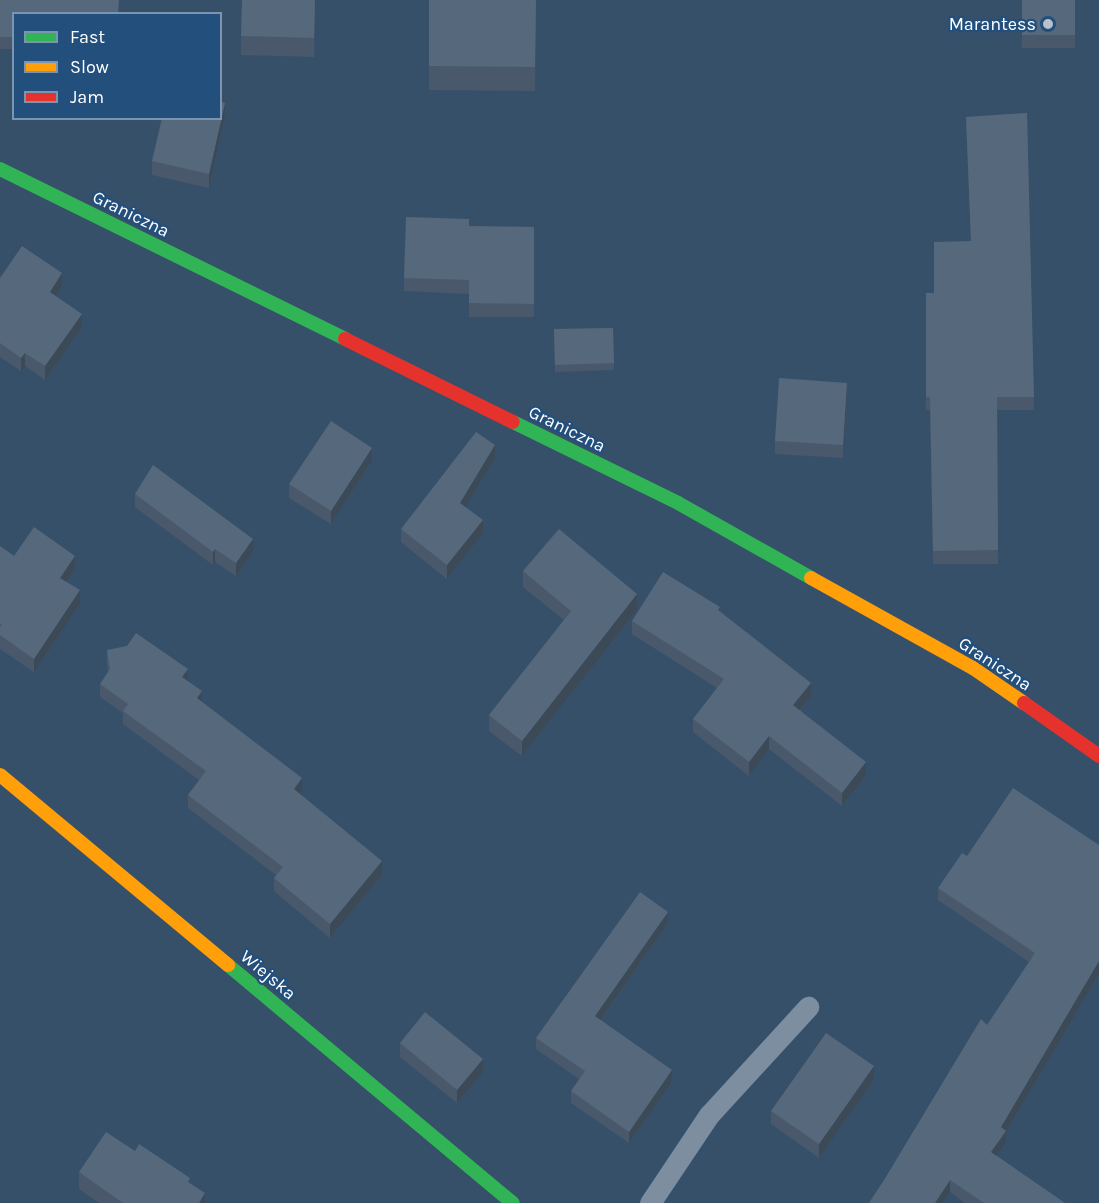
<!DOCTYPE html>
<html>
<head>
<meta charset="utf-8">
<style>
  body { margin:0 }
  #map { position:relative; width:1099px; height:1203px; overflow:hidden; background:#375069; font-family:Karla,sans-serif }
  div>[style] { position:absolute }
  .lane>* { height:21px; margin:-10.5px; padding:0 10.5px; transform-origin:10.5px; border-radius:10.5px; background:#7c8ea0 }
  .fast>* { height:14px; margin:-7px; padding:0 7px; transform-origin:7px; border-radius:7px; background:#30b455 }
  .slow>* { height:14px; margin:-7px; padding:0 7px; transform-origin:7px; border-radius:7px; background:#ff9f0a }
  .jam>* { height:14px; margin:-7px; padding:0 7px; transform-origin:7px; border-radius:7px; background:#e5322d }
  .wall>* { inset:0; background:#49596b }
  .shaded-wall>* { inset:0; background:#3c4957 }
  .building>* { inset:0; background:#55687c }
  .dots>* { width:16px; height:16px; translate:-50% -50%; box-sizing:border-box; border:3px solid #234f7d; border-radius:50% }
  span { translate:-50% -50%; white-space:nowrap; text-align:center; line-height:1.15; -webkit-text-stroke:4.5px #234f7d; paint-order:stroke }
  .poi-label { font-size:18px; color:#fff }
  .right { translate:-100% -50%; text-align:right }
  .street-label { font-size:18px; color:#fff }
  .legend { position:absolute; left:12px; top:12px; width:210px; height:108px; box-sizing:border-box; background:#234f7d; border:2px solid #7b95b1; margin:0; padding:8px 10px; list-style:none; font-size:18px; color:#fff }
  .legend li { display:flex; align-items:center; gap:12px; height:30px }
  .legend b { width:30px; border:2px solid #7b95b1 }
</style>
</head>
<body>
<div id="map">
  <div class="lane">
    <div style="left:650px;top:1203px;width:106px;rotate:-56.2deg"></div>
    <div style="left:709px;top:1115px;width:147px;rotate:-47.5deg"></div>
  </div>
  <div class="fast">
    <div style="left:0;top:169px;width:385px;rotate:26.2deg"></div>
    <div style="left:513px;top:422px;width:184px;rotate:26.1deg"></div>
    <div style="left:678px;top:503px;width:153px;rotate:29.4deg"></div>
    <div style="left:228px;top:965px;width:371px;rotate:39.9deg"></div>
  </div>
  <div class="slow">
    <div style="left:811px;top:578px;width:185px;rotate:29.1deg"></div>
    <div style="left:973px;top:668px;width:62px;rotate:34.5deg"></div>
    <div style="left:0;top:775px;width:297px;rotate:39.8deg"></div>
  </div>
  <div class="jam">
    <div style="left:345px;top:339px;width:187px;rotate:26.3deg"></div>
    <div style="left:1024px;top:703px;width:92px;rotate:35.2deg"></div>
  </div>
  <div class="wall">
    <div style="clip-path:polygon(0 0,14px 14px,14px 49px,0 49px)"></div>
    <div style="clip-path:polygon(315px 0,314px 57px,241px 55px,241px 36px)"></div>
    <div style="clip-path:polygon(429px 0,536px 0,535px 91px,429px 90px)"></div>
    <div style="clip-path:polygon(1022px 0,1075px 0,1075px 48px,1022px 48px)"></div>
    <div style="clip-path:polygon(1027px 113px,1034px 410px,997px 410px,998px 564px,933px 564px,930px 410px,926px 410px,926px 293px,934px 293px,971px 241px,966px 117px)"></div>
    <div style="clip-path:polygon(225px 116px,209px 188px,152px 175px,152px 161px)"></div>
    <div style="clip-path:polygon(469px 226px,534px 227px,534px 317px,469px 317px,469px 294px,404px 291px,404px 278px)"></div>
    <div style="clip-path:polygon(0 278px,62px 286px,56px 296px,82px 327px,45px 380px,25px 366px,21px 371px,0 357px)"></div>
    <div style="clip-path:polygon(613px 328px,614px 370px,555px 372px,554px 329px)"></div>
    <div style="clip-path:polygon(847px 396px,843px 458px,775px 454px,775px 441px)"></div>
    <div style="clip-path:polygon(495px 458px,465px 507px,483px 533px,447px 579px,401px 542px,401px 529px)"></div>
    <div style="clip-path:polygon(372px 461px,331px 524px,289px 498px,289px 484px)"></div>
    <div style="clip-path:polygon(135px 494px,253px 552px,236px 576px,215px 562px,213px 565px,135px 507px)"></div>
    <div style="clip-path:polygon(0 546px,14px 556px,75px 569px,66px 582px,80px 604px,34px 672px,0 649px)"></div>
    <div style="clip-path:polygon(523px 571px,637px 610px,522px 756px,489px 731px,489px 715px,564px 620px,523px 587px)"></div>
    <div style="clip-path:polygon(720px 611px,811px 696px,800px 710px,866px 775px,842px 806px,769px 749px,749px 776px,693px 732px,693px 719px,717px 688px,632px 634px,632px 621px)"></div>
    <div style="clip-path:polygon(107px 650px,188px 682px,202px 702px,302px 792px,300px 794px,382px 875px,330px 938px,274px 891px,274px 878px,276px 875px,188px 808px,188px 795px,199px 780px,123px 724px,123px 713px,100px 697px,100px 684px,108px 672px,107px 663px)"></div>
    <div style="clip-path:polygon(1099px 845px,1099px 974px,1006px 1132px,1006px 1143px,997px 1156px,1065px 1203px,965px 1203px,950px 1192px,943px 1203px,869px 1203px,1029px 962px,938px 900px,938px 888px,967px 856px)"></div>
    <div style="clip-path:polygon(668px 923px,601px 1020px,672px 1082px,629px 1143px,571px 1103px,571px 1091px,579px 1079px,536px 1049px,536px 1038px)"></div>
    <div style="clip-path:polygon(400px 1043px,483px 1072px,457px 1103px,400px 1057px)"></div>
    <div style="clip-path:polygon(874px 1080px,819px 1158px,771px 1124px,771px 1111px)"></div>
    <div style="clip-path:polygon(79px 1172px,190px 1183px,205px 1203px,99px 1203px,79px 1189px)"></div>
  </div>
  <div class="shaded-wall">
    <div style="clip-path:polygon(225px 103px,225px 116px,209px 188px,209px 174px)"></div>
    <div style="clip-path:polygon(62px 273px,62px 286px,50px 305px,50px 292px)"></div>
    <div style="clip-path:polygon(82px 314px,82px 327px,45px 380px,45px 366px)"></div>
    <div style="clip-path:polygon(25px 353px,25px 366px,21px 371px,21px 358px)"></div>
    <div style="clip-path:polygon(847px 383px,847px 396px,843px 458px,843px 445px)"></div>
    <div style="clip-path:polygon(495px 445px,495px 458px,460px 516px,460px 503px)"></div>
    <div style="clip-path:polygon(372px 448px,372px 461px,331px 524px,331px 511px)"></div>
    <div style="clip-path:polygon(483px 520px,483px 533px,447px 579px,447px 565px)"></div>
    <div style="clip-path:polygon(253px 539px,253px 552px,236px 576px,236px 563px)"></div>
    <div style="clip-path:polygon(215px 549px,215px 562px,213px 565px,213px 552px)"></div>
    <div style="clip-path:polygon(75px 556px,75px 569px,60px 591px,60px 578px)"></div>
    <div style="clip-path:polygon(80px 590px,80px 604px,34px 672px,34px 659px)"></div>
    <div style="clip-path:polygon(637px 594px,637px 610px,522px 756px,522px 741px)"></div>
    <div style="clip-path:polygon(188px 669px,188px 682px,182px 677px)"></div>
    <div style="clip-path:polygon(811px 683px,811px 696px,793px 718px,793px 705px)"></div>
    <div style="clip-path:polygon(202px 691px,202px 704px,197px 698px)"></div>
    <div style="clip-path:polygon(769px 736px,769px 749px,749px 776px,749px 762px)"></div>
    <div style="clip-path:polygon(866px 762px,866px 775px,842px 806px,842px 793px)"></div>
    <div style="clip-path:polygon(302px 778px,302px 792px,294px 802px,294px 789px)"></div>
    <div style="clip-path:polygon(382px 861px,382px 875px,330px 938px,330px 924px)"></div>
    <div style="clip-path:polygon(668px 912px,668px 923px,595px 1028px,595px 1016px)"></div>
    <div style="clip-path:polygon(1099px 961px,1099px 974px,1006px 1132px,1006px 1143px,991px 1164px,991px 1152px,1001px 1127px)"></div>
    <div style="clip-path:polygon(483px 1059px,483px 1072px,457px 1103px,457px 1090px)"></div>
    <div style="clip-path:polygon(874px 1066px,874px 1080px,819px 1158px,819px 1144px)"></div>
    <div style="clip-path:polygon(672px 1070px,672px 1082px,629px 1143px,629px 1132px)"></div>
    <div style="clip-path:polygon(950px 1180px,950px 1192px,943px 1203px,935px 1203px)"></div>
    <div style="clip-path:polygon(205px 1193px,205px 1203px,199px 1203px)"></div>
  </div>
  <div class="building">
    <div style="clip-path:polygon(0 0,119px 0,118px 14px,14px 14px,14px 37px,0 37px)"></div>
    <div style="clip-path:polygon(242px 0,315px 0,314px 38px,241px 36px)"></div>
    <div style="clip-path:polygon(429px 0,536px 0,535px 67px,429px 66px)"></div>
    <div style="clip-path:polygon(1022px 0,1075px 0,1075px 35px,1022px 35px)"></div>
    <div style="clip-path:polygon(220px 101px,225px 103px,209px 174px,152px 161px,162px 118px,220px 118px)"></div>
    <div style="clip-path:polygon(1027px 113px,1034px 397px,997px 397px,998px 550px,933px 551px,930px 397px,926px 397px,926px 293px,934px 293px,934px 242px,971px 241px,966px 117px)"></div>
    <div style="clip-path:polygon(406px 217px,469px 219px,469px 226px,534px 227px,534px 304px,469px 303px,469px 280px,404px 278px)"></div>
    <div style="clip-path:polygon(22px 246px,62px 273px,50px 292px,82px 314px,45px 366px,25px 353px,21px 358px,0 343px,0 278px)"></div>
    <div style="clip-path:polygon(613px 328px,614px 363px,555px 365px,554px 329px)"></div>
    <div style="clip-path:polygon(779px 378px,847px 383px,843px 445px,775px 441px)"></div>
    <div style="clip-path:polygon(331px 421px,372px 448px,331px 511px,289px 484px)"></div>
    <div style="clip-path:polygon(476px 432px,495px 445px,460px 503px,483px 520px,447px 565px,401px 529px)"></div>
    <div style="clip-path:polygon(153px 465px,253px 539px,236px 563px,215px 549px,213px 552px,135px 494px)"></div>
    <div style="clip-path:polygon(34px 527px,75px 556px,60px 578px,80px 590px,34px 659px,0 635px,0 627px,2px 625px,0 624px,0 546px,14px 556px)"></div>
    <div style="clip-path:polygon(559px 529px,637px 594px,522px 741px,489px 715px,571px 611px,523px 571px)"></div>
    <div style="clip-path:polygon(663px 572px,720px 607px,718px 610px,811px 683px,793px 705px,866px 762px,842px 793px,769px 736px,749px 762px,693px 719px,724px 679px,632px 621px)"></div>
    <div style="clip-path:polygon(136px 633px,188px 669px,182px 677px,202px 691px,197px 698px,302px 778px,294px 789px,382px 861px,330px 924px,274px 878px,283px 867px,188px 795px,206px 771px,123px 711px,128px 704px,100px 684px,110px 669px,107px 650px,127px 646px)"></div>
    <div style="clip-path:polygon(1013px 788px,1099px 845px,1099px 961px,1001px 1127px,1006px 1131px,991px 1152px,1065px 1203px,984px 1203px,950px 1180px,935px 1203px,869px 1203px,884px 1180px,981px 1019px,987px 1025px,1035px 953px,938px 888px,962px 853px,967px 856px)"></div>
    <div style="clip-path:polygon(640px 892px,668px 912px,595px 1016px,672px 1070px,629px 1132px,571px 1091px,585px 1071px,536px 1038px)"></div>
    <div style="clip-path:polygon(425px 1012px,483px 1059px,457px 1090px,400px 1043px)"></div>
    <div style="clip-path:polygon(826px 1033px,874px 1066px,819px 1144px,771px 1111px)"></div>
    <div style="clip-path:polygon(106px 1132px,135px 1151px,139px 1144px,190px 1178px,188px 1182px,205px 1193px,199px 1203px,123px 1203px,79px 1172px)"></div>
  </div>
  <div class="dots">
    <div style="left:1048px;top:24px;background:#b9c2ca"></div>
  </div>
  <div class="poi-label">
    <span class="right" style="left:1036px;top:24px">Marantess</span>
  </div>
  <div class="street-label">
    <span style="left:131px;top:214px;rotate:26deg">Graniczna</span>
    <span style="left:567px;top:429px;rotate:26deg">Graniczna</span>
    <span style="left:995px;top:664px;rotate:33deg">Graniczna</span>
    <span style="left:268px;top:975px;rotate:40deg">Wiejska</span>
  </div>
  <ul class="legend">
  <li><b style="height:8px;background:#30b455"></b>Fast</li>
  <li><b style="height:8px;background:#ff9f0a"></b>Slow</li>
  <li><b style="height:8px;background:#e5322d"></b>Jam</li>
  </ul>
</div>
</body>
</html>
